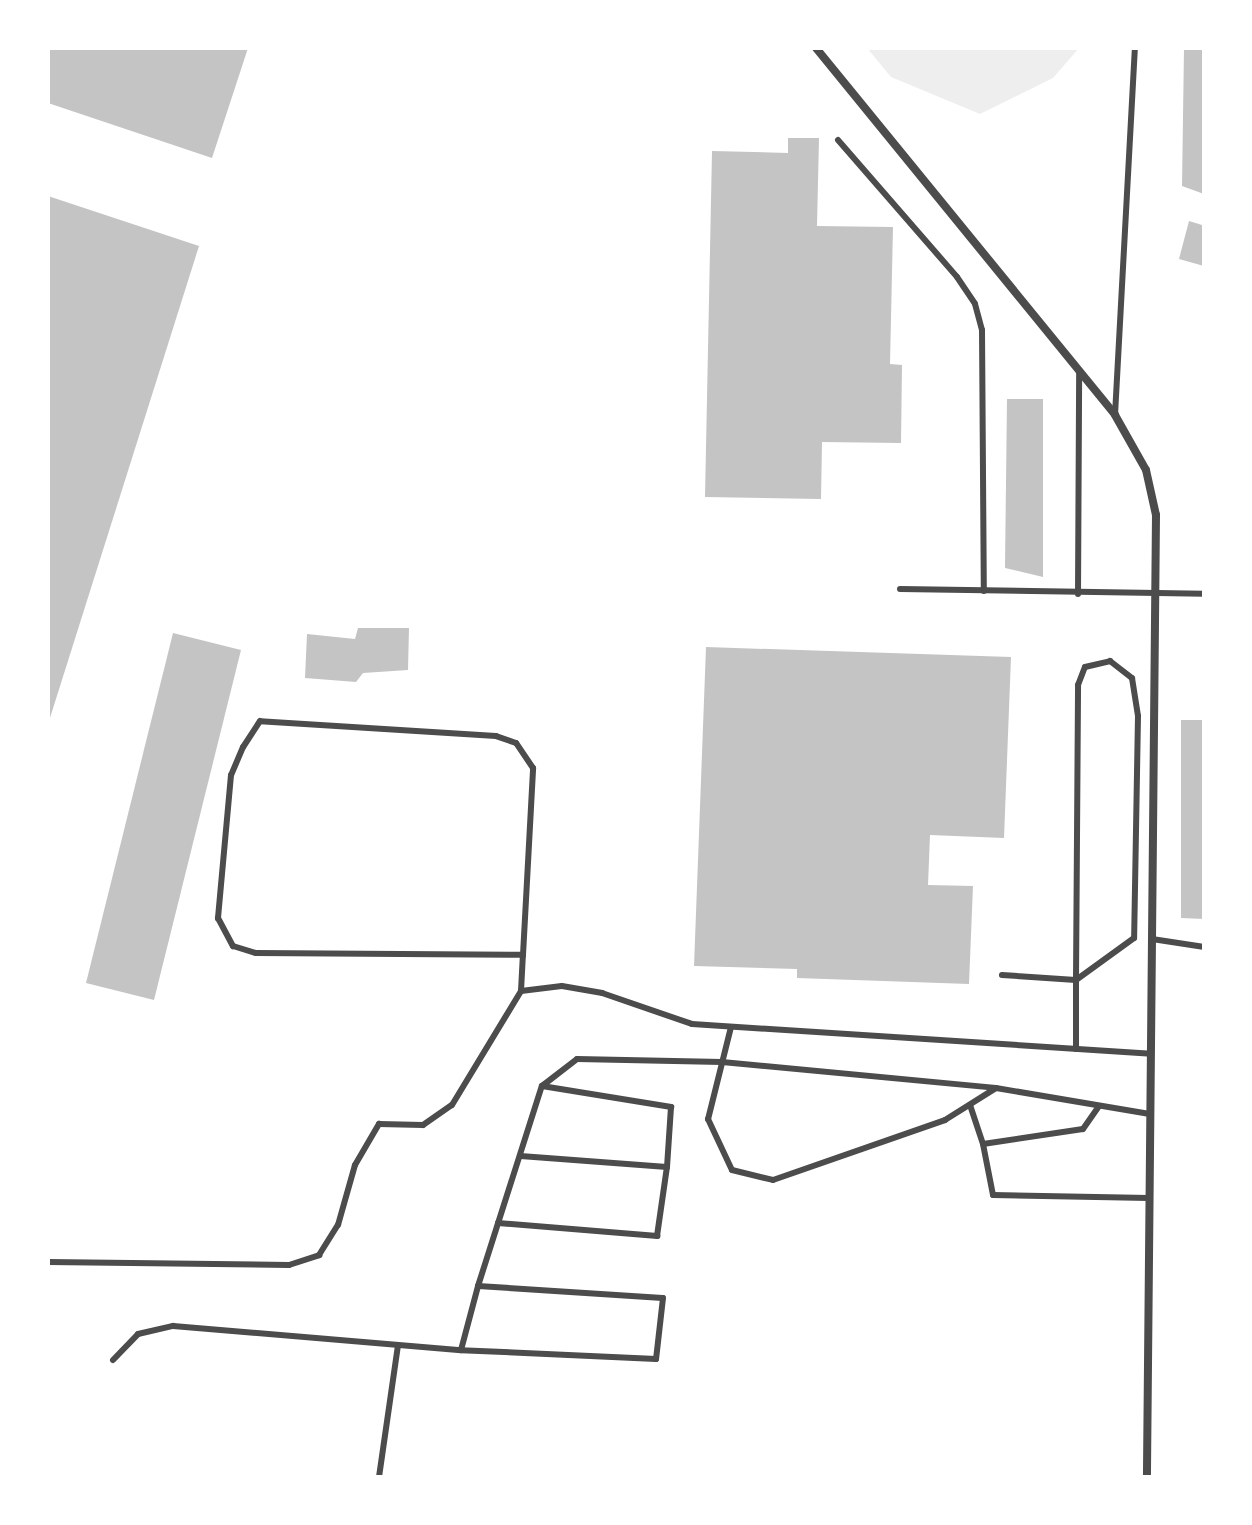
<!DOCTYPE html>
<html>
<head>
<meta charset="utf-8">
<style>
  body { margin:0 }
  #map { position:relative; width:1252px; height:1525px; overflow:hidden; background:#fff; font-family:"PT Sans Narrow",sans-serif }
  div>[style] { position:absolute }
  .green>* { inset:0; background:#eee }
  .building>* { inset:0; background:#c4c4c4 }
  .service>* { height:6px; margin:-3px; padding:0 3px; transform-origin:3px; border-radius:3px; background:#4c4c4c }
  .minor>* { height:8px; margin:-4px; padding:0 4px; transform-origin:4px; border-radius:4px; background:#4c4c4c }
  span { translate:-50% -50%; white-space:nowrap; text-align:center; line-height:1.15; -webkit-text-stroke:6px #fff; paint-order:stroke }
  .frame { position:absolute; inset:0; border:50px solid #fff; pointer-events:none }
</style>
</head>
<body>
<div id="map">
  <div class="green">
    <div style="clip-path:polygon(867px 48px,1079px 48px,1053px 78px,980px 114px,891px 77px)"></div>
  </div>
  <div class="building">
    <div style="clip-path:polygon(48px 48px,248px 48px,212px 158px,48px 103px)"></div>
    <div style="clip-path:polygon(1184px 48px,1204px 48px,1204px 194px,1182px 186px)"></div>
    <div style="clip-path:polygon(788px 138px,819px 138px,817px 226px,893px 227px,890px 364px,902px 365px,901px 443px,822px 442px,821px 499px,705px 497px,712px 151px,788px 153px)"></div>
    <div style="clip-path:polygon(48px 196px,199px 246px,49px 721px,48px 721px)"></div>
    <div style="clip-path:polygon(1189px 221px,1202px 225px,1204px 266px,1179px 259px)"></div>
    <div style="clip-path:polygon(1007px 399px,1043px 399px,1043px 577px,1005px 568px)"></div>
    <div style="clip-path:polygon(358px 628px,409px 628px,408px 670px,363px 673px,356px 682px,305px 678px,307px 634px,355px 639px)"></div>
    <div style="clip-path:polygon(173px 633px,241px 650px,154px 1000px,86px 983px)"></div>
    <div style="clip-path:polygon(706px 647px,1011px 657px,1004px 838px,930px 835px,928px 885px,973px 886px,969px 984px,797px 978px,797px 969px,694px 966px)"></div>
    <div style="clip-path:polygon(1181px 720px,1204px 720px,1204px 919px,1181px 918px)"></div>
  </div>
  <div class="service">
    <div style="left:838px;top:140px;width:181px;rotate:49deg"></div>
    <div style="left:957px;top:277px;width:32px;rotate:56deg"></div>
    <div style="left:975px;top:304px;width:27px;rotate:75deg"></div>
    <div style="left:982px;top:330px;width:261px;rotate:89.6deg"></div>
    <div style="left:1115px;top:415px;width:368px;rotate:-86.9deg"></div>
    <div style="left:900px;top:589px;width:304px;rotate:0.9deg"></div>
    <div style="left:1078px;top:594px;width:223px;rotate:-89.7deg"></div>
    <div style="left:1110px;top:661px;width:28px;rotate:38deg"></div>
    <div style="left:1132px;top:678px;width:38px;rotate:81deg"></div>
    <div style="left:1138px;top:716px;width:222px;rotate:91deg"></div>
    <div style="left:1134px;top:938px;width:72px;rotate:144.1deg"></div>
    <div style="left:1076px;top:980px;width:295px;rotate:-89.6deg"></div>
    <div style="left:1078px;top:685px;width:19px;rotate:-69deg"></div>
    <div style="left:1085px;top:667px;width:26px;rotate:-13deg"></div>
    <div style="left:1152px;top:939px;width:53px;rotate:8.7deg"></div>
    <div style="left:1002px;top:975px;width:74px;rotate:3.9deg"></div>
    <div style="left:1076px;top:980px;width:69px;rotate:90deg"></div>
    <div style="left:521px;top:991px;width:36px;rotate:-87deg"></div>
    <div style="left:523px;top:955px;width:187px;rotate:-86.9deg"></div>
    <div style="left:533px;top:768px;width:30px;rotate:-124deg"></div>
    <div style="left:516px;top:743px;width:21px;rotate:-161deg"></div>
    <div style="left:496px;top:736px;width:236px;rotate:-176.4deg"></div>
    <div style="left:260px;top:721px;width:31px;rotate:123deg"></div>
    <div style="left:243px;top:747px;width:30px;rotate:113deg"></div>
    <div style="left:231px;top:775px;width:144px;rotate:95.2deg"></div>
    <div style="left:218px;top:918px;width:32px;rotate:62deg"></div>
    <div style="left:233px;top:946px;width:24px;rotate:17deg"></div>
    <div style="left:256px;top:953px;width:267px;rotate:0.4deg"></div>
    <div style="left:731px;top:1027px;width:95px;rotate:104deg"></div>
    <div style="left:708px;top:1119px;width:56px;rotate:64.8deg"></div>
    <div style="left:732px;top:1170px;width:42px;rotate:13.7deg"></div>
    <div style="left:773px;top:1180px;width:182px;rotate:-19.2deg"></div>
    <div style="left:945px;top:1120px;width:60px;rotate:-32.1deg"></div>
    <div style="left:996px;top:1088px;width:156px;rotate:9.6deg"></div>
    <div style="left:542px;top:1086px;width:131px;rotate:9.2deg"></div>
    <div style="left:671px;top:1107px;width:60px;rotate:93.8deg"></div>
    <div style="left:970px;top:1105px;width:41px;rotate:71.6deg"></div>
    <div style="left:983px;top:1144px;width:52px;rotate:78.9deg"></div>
    <div style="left:993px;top:1195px;width:156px;rotate:1.1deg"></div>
    <div style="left:983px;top:1144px;width:101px;rotate:-8.5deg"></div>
    <div style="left:1083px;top:1129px;width:28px;rotate:-55deg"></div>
    <div style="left:498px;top:1223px;width:160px;rotate:4.7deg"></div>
    <div style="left:657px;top:1236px;width:70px;rotate:-81.8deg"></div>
    <div style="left:667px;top:1167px;width:147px;rotate:-175.7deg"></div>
    <div style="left:48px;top:1262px;width:241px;rotate:0.7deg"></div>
    <div style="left:289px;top:1265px;width:32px;rotate:-18deg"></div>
    <div style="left:319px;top:1255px;width:36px;rotate:-58deg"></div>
    <div style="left:338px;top:1225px;width:62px;rotate:-74.2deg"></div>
    <div style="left:355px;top:1165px;width:48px;rotate:-59.7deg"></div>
    <div style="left:379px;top:1124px;width:44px;rotate:1.3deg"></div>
    <div style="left:423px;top:1125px;width:35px;rotate:-35deg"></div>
    <div style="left:452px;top:1105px;width:133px;rotate:-58.8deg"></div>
    <div style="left:521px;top:991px;width:41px;rotate:-7deg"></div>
    <div style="left:562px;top:986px;width:41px;rotate:9.9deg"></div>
    <div style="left:602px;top:993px;width:95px;rotate:19deg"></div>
    <div style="left:692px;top:1024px;width:460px;rotate:3.7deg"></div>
    <div style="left:478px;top:1286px;width:185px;rotate:3.7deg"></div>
    <div style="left:663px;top:1298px;width:61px;rotate:96.5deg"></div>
    <div style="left:656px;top:1359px;width:195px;rotate:-177.4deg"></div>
    <div style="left:461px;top:1350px;width:66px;rotate:-75.1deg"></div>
    <div style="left:478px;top:1286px;width:210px;rotate:-72.3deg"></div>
    <div style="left:542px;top:1086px;width:44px;rotate:-37.6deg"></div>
    <div style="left:577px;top:1059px;width:145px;rotate:1.2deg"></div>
    <div style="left:722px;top:1062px;width:275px;rotate:5.4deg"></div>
    <div style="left:113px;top:1360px;width:36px;rotate:-46deg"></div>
    <div style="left:138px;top:1334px;width:36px;rotate:-13deg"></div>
    <div style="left:173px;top:1326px;width:289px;rotate:4.8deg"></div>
    <div style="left:379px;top:1477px;width:133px;rotate:-81.8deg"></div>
  </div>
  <div class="minor">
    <div style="left:816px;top:48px;width:473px;rotate:50.8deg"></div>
    <div style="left:1115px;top:415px;width:63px;rotate:60.6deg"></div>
    <div style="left:1146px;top:470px;width:46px;rotate:77.5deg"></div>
    <div style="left:1156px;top:515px;width:962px;rotate:90.54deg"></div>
  </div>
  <div class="frame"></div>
</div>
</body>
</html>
